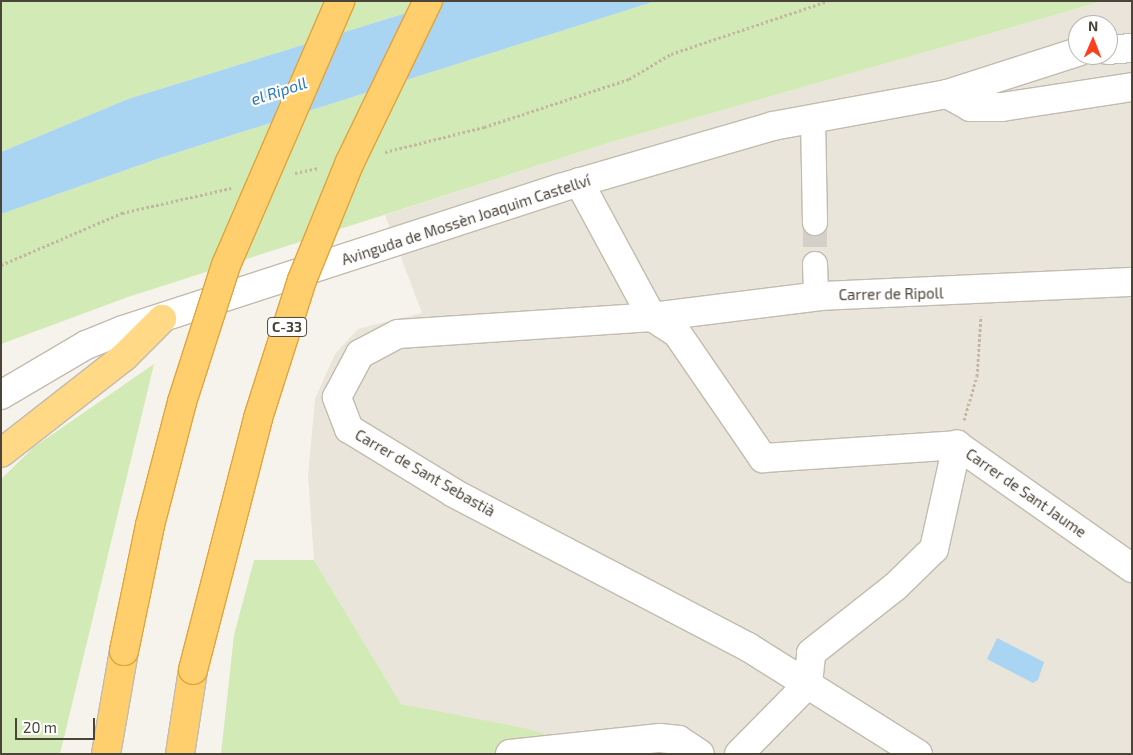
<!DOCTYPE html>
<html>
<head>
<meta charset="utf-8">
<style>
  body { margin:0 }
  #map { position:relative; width:1133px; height:755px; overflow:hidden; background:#f6f3ec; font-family:"Exo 2",sans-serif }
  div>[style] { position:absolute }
  .residential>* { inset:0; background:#eae5da }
  .green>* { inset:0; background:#d2eab5 }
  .water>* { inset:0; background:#a9d4f2 }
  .pedestrian-tunnel>* { height:24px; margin-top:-12px; transform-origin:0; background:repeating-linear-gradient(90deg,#d4d0c8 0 24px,transparent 0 36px) }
  .path>* { height:3px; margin-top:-1.5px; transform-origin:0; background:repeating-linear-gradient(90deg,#c4b79f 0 2.5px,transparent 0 5px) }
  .roads { filter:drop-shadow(1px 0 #c2bbae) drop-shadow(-1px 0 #c2bbae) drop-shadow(0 1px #c2bbae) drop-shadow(0 -1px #c2bbae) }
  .pedestrian>* { height:24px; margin:-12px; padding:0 12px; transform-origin:12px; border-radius:12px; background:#fff }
  .minor>* { height:28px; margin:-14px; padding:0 14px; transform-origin:14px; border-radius:14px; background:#fff }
  .trunk>* { height:28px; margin:-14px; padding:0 14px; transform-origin:14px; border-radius:14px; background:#ffd985 }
  .motorway>* { height:28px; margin:-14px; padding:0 14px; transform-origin:14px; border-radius:14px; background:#ffcf6e }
  .bridges { filter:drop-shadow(1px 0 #e0a43c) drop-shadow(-1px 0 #e0a43c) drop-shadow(0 1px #e0a43c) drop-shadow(0 -1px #e0a43c) }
  .motorway-bridge>* { height:28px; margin:-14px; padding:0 14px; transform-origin:14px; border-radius:14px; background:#ffcf6e }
  span { translate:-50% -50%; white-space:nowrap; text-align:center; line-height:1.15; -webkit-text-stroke:4.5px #fff; paint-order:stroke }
  .shield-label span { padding:1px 4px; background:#fff; border:1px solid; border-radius:4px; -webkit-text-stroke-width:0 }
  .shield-label { font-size:14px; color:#4b4439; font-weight:700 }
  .street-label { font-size:15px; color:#4b4439 }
  .water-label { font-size:16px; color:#2e7ab2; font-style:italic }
  .frame { position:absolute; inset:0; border:2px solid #4b4439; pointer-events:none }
  .north { position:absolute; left:1068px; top:15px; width:50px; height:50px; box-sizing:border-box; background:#fff; border:1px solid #b7b4b0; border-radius:50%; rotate:1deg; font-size:14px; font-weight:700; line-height:20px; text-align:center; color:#4b4439 }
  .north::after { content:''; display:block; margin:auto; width:18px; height:22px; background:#fc3f1d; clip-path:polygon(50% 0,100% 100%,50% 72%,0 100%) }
  .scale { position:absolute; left:15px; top:718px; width:80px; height:22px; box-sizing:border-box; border:2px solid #4b4439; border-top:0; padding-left:6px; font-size:15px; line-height:18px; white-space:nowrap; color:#4b4439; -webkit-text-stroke:4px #fff; paint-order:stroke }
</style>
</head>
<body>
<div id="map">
  <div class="residential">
    <div style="clip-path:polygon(evenodd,1103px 1px,1132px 1px,1132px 754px,616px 754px,401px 704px,314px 560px,308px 476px,315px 399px,335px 354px,358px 329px,422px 313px,385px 215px,608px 143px,1103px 1px,1078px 25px,1108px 25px,1108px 55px,1078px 55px,1078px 25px)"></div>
  </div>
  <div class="green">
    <div style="clip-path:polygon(1px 1px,445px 1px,128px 99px,1px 152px)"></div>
    <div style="clip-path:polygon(656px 1px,1103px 1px,608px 143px,128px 297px,1px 344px,1px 214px,160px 158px)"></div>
    <div style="clip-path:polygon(154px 364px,60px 754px,1px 754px,1px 479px,34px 447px)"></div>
    <div style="clip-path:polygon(254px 560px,314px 560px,401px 704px,524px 728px,616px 754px,221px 754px,234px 635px)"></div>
  </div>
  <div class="water">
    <div style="clip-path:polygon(445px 1px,656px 1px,160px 158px,1px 214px,1px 152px,128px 99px)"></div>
    <div style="clip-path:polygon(997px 638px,1044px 662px,1038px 680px,1033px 683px,987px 659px)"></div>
  </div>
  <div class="pedestrian-tunnel">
    <div style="left:815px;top:223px;width:41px;rotate:90deg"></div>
  </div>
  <div class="path">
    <div style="left:385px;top:152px;width:102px;rotate:-14.2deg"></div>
    <div style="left:484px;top:127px;width:153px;rotate:-18.3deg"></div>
    <div style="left:629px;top:79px;width:49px;rotate:-30.8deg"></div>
    <div style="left:671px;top:54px;width:166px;rotate:-18.7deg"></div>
    <div style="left:295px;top:173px;width:24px;rotate:-12deg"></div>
    <div style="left:1px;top:265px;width:132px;rotate:-23.3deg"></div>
    <div style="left:122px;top:213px;width:112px;rotate:-12.9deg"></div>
    <div style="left:964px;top:420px;width:46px;rotate:-73.5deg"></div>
    <div style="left:977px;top:376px;width:60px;rotate:-86.2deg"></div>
  </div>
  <div class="roads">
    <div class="pedestrian">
      <div style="left:813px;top:118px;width:105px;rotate:88.9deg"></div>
      <div style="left:815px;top:264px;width:33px;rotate:88deg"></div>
    </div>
    <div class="minor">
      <div style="left:1108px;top:50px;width:24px;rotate:-5deg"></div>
      <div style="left:947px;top:94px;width:26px;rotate:29deg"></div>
      <div style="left:970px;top:107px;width:32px"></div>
      <div style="left:1002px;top:107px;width:132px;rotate:-8.7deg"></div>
      <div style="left:579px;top:182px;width:153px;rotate:61.6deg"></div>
      <div style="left:652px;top:317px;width:30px;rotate:33deg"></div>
      <div style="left:677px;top:333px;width:152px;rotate:55.5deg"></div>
      <div style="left:763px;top:458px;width:194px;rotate:-3.8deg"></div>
      <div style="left:957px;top:445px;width:214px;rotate:35.1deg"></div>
      <div style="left:1px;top:395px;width:99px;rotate:-30.5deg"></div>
      <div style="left:86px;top:345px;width:40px;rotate:-22deg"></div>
      <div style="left:123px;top:330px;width:459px;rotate:-18deg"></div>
      <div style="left:560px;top:188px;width:222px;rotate:-16.2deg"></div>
      <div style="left:773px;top:126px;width:177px;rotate:-10.4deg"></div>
      <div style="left:947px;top:94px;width:138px;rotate:-17.8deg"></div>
      <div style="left:808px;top:684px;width:31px;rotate:-84deg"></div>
      <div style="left:811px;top:653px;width:107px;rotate:-38.2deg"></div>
      <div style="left:895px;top:587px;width:54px;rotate:-44.3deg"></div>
      <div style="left:934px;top:549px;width:107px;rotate:-77.5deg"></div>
      <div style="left:510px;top:754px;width:151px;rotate:-6.1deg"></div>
      <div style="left:660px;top:738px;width:19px;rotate:6deg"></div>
      <div style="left:679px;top:740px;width:25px;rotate:34deg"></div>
      <div style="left:739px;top:754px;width:98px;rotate:-45.4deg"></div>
      <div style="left:918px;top:754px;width:201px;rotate:-147.8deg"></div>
      <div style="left:748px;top:647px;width:332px;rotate:-152.4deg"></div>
      <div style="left:454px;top:493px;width:123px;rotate:-148.6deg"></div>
      <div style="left:349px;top:429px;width:34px;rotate:-111deg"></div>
      <div style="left:337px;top:397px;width:49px;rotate:-61.9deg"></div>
      <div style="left:360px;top:354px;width:43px;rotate:-27.8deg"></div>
      <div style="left:398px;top:334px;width:255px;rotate:-3.8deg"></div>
      <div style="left:652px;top:317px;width:170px;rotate:-7.1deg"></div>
      <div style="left:821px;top:296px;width:311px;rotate:-2.6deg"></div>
    </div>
    <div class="trunk">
      <div style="left:1px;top:453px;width:156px;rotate:-38deg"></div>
      <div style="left:124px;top:357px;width:54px;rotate:-45deg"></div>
    </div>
    <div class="motorway">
      <div style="left:106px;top:754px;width:105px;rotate:-80.1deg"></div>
      <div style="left:180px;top:754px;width:85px;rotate:-81.2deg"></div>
    </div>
  </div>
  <div class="bridges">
    <div class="motorway-bridge">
      <div style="left:124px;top:651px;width:129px;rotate:-78.3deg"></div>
      <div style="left:150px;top:525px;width:127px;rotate:-75.4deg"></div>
      <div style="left:182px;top:402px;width:144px;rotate:-72.2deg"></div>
      <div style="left:226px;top:265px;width:288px;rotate:-66.6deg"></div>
      <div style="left:193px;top:670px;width:260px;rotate:-75.5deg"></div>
      <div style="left:258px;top:418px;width:145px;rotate:-72.3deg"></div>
      <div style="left:302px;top:280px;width:127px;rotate:-67.9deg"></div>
      <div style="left:350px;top:162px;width:179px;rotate:-64.2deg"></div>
    </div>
  </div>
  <div class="shield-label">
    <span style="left:287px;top:327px">C-33</span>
  </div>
  <div class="street-label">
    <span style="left:466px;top:220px;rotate:-18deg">Avinguda de Mossèn Joaquim Castellví</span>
    <span style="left:891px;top:294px;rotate:-1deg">Carrer de Ripoll</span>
    <span style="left:425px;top:473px;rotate:30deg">Carrer de Sant Sebastià</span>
    <span style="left:1026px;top:493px;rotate:35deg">Carrer de Sant Jaume</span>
  </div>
  <div class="water-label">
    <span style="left:279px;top:91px;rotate:-18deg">el Ripoll</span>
  </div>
  <div class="frame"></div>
  <div class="north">N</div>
  <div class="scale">20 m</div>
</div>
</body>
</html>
